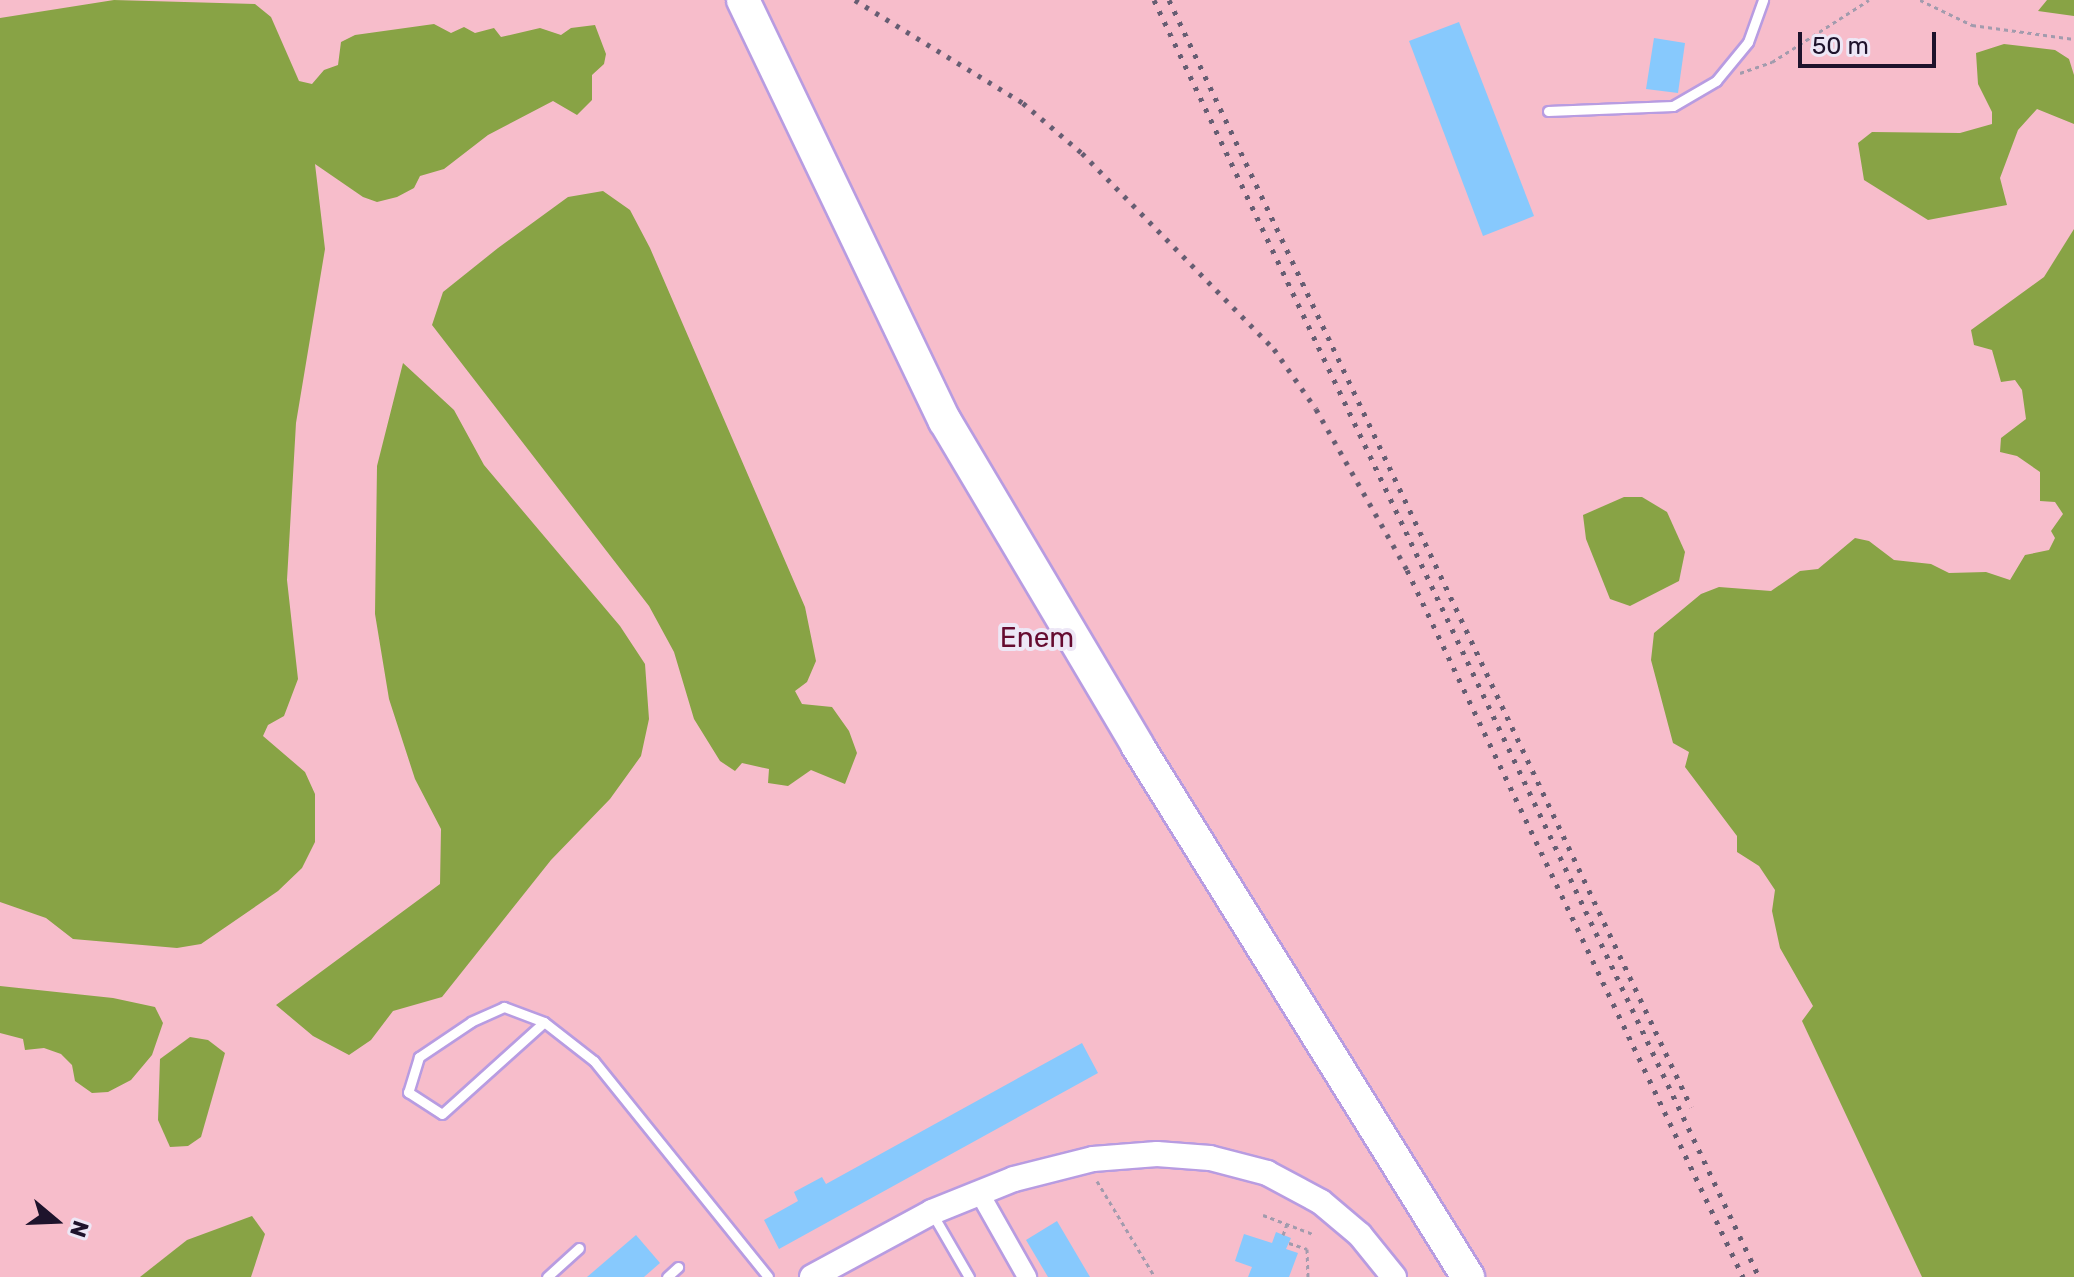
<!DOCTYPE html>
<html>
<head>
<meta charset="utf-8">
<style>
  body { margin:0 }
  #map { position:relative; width:2074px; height:1277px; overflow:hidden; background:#ede7f6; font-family:Rubik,sans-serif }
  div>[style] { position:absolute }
  .green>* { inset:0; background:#f7bdcb }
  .water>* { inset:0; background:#88a345 }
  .building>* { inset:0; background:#87c9fd }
  .path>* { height:3px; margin-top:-1.5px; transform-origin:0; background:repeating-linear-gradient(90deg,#a29bad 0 4px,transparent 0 8px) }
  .roads { filter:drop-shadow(2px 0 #b89ce1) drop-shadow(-2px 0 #b89ce1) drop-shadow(0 2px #b89ce1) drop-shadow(0 -2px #b89ce1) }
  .lane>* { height:9px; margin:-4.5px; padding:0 4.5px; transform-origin:4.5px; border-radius:4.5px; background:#fff }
  .street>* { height:18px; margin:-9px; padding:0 9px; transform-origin:9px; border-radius:9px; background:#fff }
  .secondary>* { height:24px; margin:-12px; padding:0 12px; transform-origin:12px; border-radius:12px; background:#fff }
  .highway>* { height:32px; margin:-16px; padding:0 16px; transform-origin:16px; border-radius:16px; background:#fff }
  .rail>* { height:5px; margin-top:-2.5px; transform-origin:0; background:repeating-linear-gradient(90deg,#665d72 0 4px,transparent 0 12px) }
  span { translate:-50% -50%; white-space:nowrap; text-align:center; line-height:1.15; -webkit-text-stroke:8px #ede7f6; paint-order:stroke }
  .park-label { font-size:28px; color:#650b30 }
  .north { position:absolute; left:16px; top:1181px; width:80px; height:80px; -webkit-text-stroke:6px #ede7f6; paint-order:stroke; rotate:109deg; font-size:22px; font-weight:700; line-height:32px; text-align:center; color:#1e132c }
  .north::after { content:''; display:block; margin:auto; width:28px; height:36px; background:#1e132c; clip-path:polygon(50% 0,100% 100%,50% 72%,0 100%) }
  .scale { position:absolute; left:1798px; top:32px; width:138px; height:36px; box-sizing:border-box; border:4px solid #1e132c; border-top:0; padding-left:10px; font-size:24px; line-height:28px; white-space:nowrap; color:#1e132c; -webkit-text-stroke:6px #ede7f6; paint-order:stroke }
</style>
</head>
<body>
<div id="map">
  <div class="green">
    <div style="clip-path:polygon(0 0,2074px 0,2074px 1277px,0 1277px)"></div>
  </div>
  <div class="water">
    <div style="clip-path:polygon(114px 0,255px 4px,271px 17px,299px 81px,312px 84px,324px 70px,338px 65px,341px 42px,355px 35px,434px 24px,451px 33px,464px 27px,475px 33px,494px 28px,501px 37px,540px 28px,561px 35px,571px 28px,595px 25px,606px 54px,604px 64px,592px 75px,592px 100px,577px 115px,553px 101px,488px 135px,444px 169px,420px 176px,414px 188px,397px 197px,377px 202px,363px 197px,315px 164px,325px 249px,296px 423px,287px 580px,298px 679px,284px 716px,268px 725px,263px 736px,305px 772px,315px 794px,315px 842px,302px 868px,278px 891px,201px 944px,177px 948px,73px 939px,46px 918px,0 902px,0 18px)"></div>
    <div style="clip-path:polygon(2047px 0,2074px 0,2074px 16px,2038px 11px)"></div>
    <div style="clip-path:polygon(2004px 44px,2055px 50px,2069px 59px,2074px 75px,2074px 124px,2037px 109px,2018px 130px,2000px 178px,2007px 205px,1928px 220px,1864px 180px,1858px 143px,1872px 132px,1960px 133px,1992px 124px,1992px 112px,1978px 84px,1976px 53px)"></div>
    <div style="clip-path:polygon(603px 191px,630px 210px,650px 248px,805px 607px,816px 661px,807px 682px,795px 691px,802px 704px,832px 707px,849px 731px,857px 753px,845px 784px,811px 770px,788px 786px,768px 783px,769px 769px,742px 763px,735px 771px,720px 761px,694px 719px,674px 652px,649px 606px,432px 325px,443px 292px,498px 248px,568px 197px)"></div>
    <div style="clip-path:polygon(2074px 229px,2074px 1277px,1922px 1277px,1802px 1021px,1813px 1006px,1780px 948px,1772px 911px,1775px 890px,1759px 866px,1737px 852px,1737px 836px,1685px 767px,1689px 752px,1673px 743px,1651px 660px,1654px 633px,1701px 594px,1719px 587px,1771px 591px,1800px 571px,1818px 569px,1855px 538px,1869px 541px,1894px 560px,1931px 564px,1949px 573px,1986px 572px,2010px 580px,2025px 555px,2049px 550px,2055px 538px,2051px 531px,2063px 514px,2055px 502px,2040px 501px,2040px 472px,2017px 456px,2000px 452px,2001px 438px,2026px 419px,2022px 390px,2015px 380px,2001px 382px,1992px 350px,1974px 345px,1971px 330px,2044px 277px)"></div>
    <div style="clip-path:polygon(403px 363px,454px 410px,484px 465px,620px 626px,645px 664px,649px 719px,641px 756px,610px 799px,551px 860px,442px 997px,393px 1011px,371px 1040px,349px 1055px,313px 1036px,276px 1005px,440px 884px,441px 829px,415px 779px,389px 699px,375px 614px,377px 466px)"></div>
    <div style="clip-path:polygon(1624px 497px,1642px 497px,1667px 512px,1685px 552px,1679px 581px,1630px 606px,1610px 599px,1586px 539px,1583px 515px)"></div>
    <div style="clip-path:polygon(0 986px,113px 998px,155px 1007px,163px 1023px,152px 1055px,131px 1080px,108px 1092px,92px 1093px,75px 1081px,72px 1065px,61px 1054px,44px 1048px,25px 1050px,23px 1039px,0 1033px)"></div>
    <div style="clip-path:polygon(190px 1037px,208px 1040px,225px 1053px,201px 1137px,188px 1146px,170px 1147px,158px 1120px,160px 1059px)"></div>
    <div style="clip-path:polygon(252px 1216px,265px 1234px,251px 1277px,140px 1277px,187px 1240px)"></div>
  </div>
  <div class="building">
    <div style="clip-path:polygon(1459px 22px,1534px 216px,1483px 236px,1409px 41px)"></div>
    <div style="clip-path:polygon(1654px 38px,1685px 43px,1678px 93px,1646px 89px)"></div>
    <div style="clip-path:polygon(1082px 1043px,1098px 1073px,779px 1249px,764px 1220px,798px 1201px,794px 1192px,822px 1177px,826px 1184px)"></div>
    <div style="clip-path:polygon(1057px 1221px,1090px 1277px,1048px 1277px,1026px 1240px)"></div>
    <div style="clip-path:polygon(1276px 1232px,1291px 1238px,1286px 1249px,1298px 1253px,1289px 1277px,1248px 1277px,1252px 1267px,1235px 1261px,1244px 1234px,1272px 1243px)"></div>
    <div style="clip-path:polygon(636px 1235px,660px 1263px,644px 1277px,587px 1277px)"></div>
  </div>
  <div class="path">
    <div style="left:1920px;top:0;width:58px;rotate:25.7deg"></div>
    <div style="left:1972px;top:25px;width:103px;rotate:7.8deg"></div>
    <div style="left:1740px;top:73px;width:34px;rotate:-19deg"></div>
    <div style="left:1772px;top:62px;width:115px;rotate:-32.6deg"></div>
    <div style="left:1097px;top:1181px;width:112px;rotate:58.9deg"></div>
    <div style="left:1263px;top:1215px;width:53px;rotate:20.8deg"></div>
    <div style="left:1283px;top:1235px;width:12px;rotate:-70deg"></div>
    <div style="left:1289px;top:1243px;width:19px;rotate:18deg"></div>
    <div style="left:1307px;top:1249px;width:28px;rotate:88deg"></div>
  </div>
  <div class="roads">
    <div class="lane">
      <div style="left:1548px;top:111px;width:125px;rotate:-2.3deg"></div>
      <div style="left:1673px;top:106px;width:50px;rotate:-30.2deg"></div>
      <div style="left:1716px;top:81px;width:50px;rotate:-50.6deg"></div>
      <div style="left:1748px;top:42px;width:45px;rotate:-70.3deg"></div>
      <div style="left:544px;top:1022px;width:43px;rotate:-159.4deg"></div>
      <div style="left:504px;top:1007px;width:36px;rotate:156deg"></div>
      <div style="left:471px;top:1022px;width:63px;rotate:146.1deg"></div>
      <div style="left:419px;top:1057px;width:37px;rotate:107deg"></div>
      <div style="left:408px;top:1092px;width:40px;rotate:32.9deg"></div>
      <div style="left:442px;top:1114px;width:137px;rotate:-42deg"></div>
      <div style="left:544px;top:1022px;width:63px;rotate:38deg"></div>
      <div style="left:594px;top:1061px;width:277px;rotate:51.1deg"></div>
      <div style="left:933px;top:1215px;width:72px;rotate:59.9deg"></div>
      <div style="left:547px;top:1277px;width:43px;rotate:-42.2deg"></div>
      <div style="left:667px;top:1277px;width:15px;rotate:-42deg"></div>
    </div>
    <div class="street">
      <div style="left:979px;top:1192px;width:98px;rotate:60.5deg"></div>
    </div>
    <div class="secondary">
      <div style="left:812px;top:1277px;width:136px;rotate:-28.4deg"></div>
      <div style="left:932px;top:1212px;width:88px;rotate:-21.9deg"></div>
      <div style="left:1014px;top:1179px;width:81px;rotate:-14.2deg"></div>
      <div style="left:1093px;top:1159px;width:64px;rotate:-4.5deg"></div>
      <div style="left:1157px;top:1154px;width:53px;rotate:4.3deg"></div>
      <div style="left:1210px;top:1158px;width:59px;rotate:14.7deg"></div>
      <div style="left:1267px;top:1173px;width:61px;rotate:28.2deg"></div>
      <div style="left:1321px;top:1202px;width:51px;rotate:40.2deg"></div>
      <div style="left:1360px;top:1235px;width:54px;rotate:51deg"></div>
    </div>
    <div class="highway">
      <div style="left:743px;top:0;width:467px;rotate:64.4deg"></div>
      <div style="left:945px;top:421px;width:377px;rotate:59.3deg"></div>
      <div style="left:1137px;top:745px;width:627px;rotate:58.11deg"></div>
    </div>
  </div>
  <div class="rail">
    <div style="left:855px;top:0;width:197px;rotate:31.5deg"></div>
    <div style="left:1023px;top:103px;width:77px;rotate:40.3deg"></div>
    <div style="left:1082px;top:153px;width:274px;rotate:45.6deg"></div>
    <div style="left:1274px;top:349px;width:73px;rotate:55deg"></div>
    <div style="left:1316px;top:409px;width:185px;rotate:60.5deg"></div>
    <div style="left:1407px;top:570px;width:783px;rotate:64.58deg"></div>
    <div style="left:1154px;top:0;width:1413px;rotate:64.65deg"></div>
    <div style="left:1169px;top:0;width:1224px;rotate:64.75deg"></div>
  </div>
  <div class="park-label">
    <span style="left:1037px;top:638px">Enem</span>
  </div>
  <div class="north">N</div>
  <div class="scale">50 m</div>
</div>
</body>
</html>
